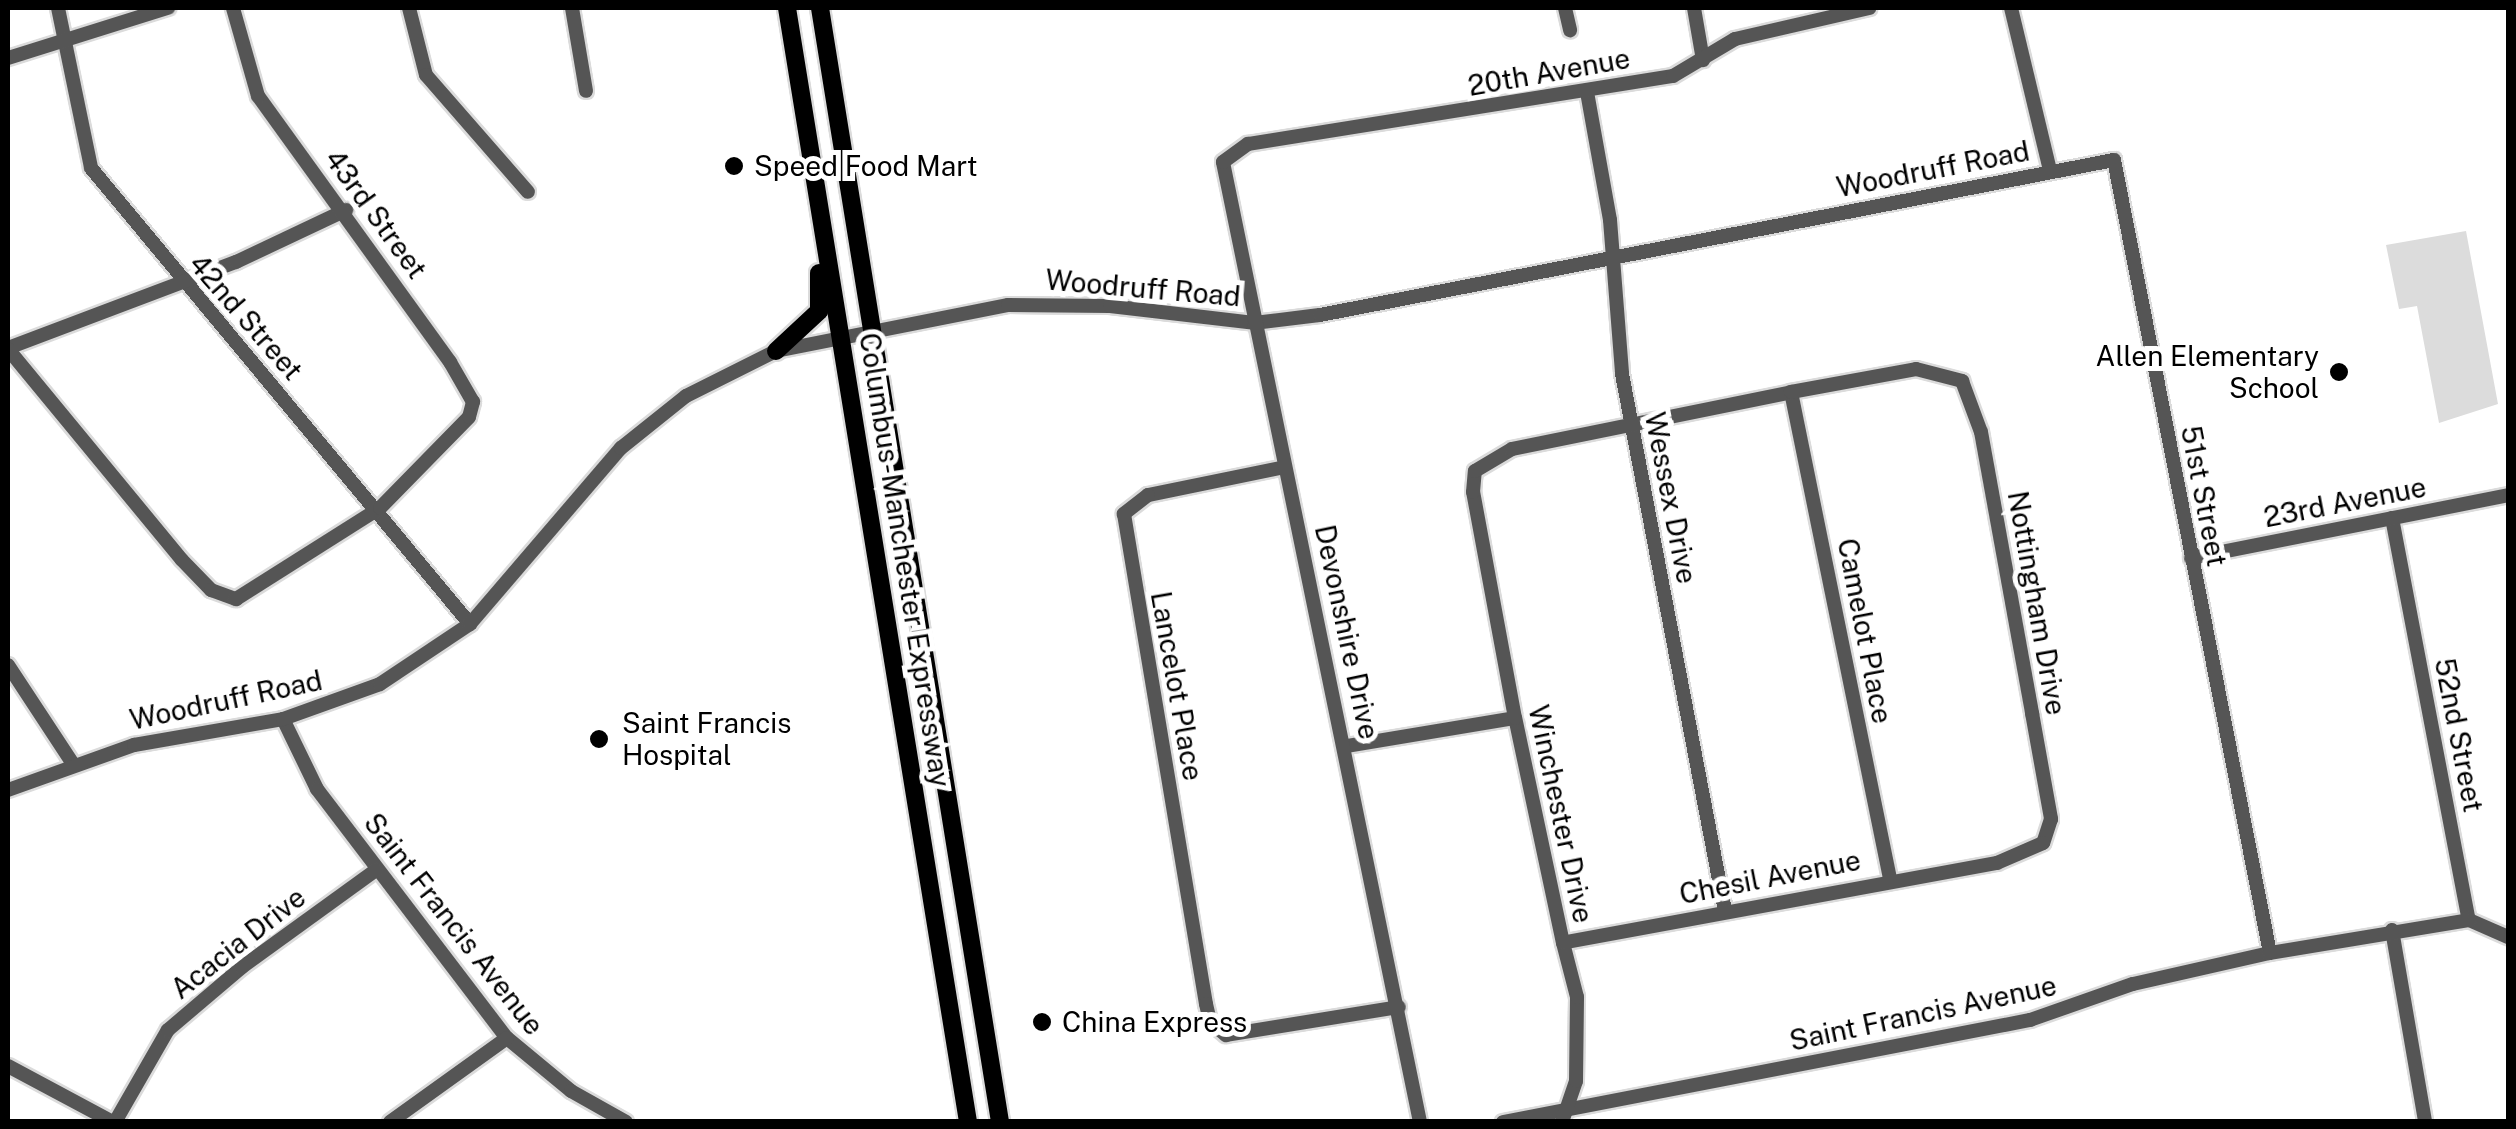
<!DOCTYPE html>
<html>
<head>
<meta charset="utf-8">
<style>
  body { margin:0 }
  #map { position:relative; width:2516px; height:1129px; overflow:hidden; background:#fff; font-family:"Public Sans",sans-serif }
  div>[style] { position:absolute }
  .green>* { inset:0; background:#dcdcdc }
  .roads { filter:drop-shadow(2px 0 #dbdbdb) drop-shadow(-2px 0 #dbdbdb) drop-shadow(0 2px #dbdbdb) drop-shadow(0 -2px #dbdbdb) }
  .minor>* { height:14px; margin:-7px; padding:0 7px; transform-origin:7px; border-radius:7px; background:#555 }
  .major>* { height:18px; margin:-9px; padding:0 9px; transform-origin:9px; border-radius:9px; background:#000 }
  .dots>* { width:28px; height:28px; translate:-50% -50%; box-sizing:border-box; border:5px solid #fff; border-radius:50% }
  span { translate:-50% -50%; white-space:nowrap; text-align:center; line-height:1.15; -webkit-text-stroke:10px #fff; paint-order:stroke }
  .street-label { font-size:28px; color:#000 }
  .poi-label { font-size:28px; color:#000 }
  .left { translate:0 -50%; text-align:left }
  .right { translate:-100% -50%; text-align:right }
  .frame { position:absolute; inset:0; border:10px solid #000; pointer-events:none }
</style>
</head>
<body>
<div id="map">
  <div class="green">
    <div style="clip-path:polygon(2466px 231px,2498px 404px,2439px 423px,2417px 306px,2399px 309px,2386px 245px)"></div>
  </div>
  <div class="roads">
    <div class="minor">
      <div style="left:58px;top:8px;width:163px;rotate:78.3deg"></div>
      <div style="left:91px;top:168px;width:593px;rotate:50.27deg"></div>
      <div style="left:409px;top:8px;width:69px;rotate:75.8deg"></div>
      <div style="left:426px;top:75px;width:155px;rotate:48.9deg"></div>
      <div style="left:572px;top:8px;width:84px;rotate:80.4deg"></div>
      <div style="left:1565px;top:8px;width:23px;rotate:77deg"></div>
      <div style="left:1694px;top:8px;width:53px;rotate:80.2deg"></div>
      <div style="left:2011px;top:8px;width:168px;rotate:76.5deg"></div>
      <div style="left:8px;top:58px;width:168px;rotate:-17.4deg"></div>
      <div style="left:1587px;top:92px;width:130px;rotate:79.8deg"></div>
      <div style="left:1610px;top:220px;width:154px;rotate:85.5deg"></div>
      <div style="left:1622px;top:374px;width:547px;rotate:79.14deg"></div>
      <div style="left:8px;top:348px;width:244px;rotate:-20.7deg"></div>
      <div style="left:236px;top:262px;width:122px;rotate:-25.3deg"></div>
      <div style="left:8px;top:349px;width:273px;rotate:50.5deg"></div>
      <div style="left:182px;top:560px;width:42px;rotate:46deg"></div>
      <div style="left:211px;top:590px;width:27px;rotate:20deg"></div>
      <div style="left:236px;top:599px;width:170px;rotate:-32.3deg"></div>
      <div style="left:380px;top:508px;width:127px;rotate:-45.6deg"></div>
      <div style="left:469px;top:417px;width:16px;rotate:-75deg"></div>
      <div style="left:473px;top:402px;width:46px;rotate:-119.9deg"></div>
      <div style="left:450px;top:362px;width:328px;rotate:-125.8deg"></div>
      <div style="left:258px;top:96px;width:91px;rotate:-105.9deg"></div>
      <div style="left:1791px;top:392px;width:497px;rotate:78.5deg"></div>
      <div style="left:1285px;top:467px;width:140px;rotate:168.4deg"></div>
      <div style="left:1148px;top:495px;width:31px;rotate:142deg"></div>
      <div style="left:1124px;top:514px;width:497px;rotate:80.5deg"></div>
      <div style="left:1206px;top:1004px;width:18px;rotate:77deg"></div>
      <div style="left:1210px;top:1022px;width:21px;rotate:39deg"></div>
      <div style="left:1226px;top:1035px;width:175px;rotate:-9.2deg"></div>
      <div style="left:2392px;top:518px;width:409px;rotate:79.2deg"></div>
      <div style="left:2469px;top:920px;width:43px;rotate:23.6deg"></div>
      <div style="left:2191px;top:558px;width:323px;rotate:-11.2deg"></div>
      <div style="left:8px;top:665px;width:118px;rotate:56.7deg"></div>
      <div style="left:283px;top:719px;width:78px;rotate:64.1deg"></div>
      <div style="left:317px;top:789px;width:313px;rotate:52.7deg"></div>
      <div style="left:507px;top:1038px;width:83px;rotate:39.6deg"></div>
      <div style="left:571px;top:1091px;width:63px;rotate:29.4deg"></div>
      <div style="left:1347px;top:746px;width:170px;rotate:-9.5deg"></div>
      <div style="left:8px;top:790px;width:134px;rotate:-19.7deg"></div>
      <div style="left:134px;top:745px;width:151px;rotate:-9.9deg"></div>
      <div style="left:283px;top:719px;width:103px;rotate:-19.8deg"></div>
      <div style="left:380px;top:684px;width:108px;rotate:-33.7deg"></div>
      <div style="left:470px;top:624px;width:232px;rotate:-49.4deg"></div>
      <div style="left:621px;top:448px;width:83px;rotate:-38.7deg"></div>
      <div style="left:686px;top:396px;width:101px;rotate:-26.6deg"></div>
      <div style="left:776px;top:351px;width:237px;rotate:-11.2deg"></div>
      <div style="left:1008px;top:305px;width:102px;rotate:0.6deg"></div>
      <div style="left:1110px;top:306px;width:145px;rotate:6.7deg"></div>
      <div style="left:1254px;top:323px;width:66px;rotate:-6.9deg"></div>
      <div style="left:1320px;top:315px;width:809px;rotate:-11.05deg"></div>
      <div style="left:2114px;top:160px;width:808px;rotate:78.87deg"></div>
      <div style="left:2392px;top:930px;width:195px;rotate:80.2deg"></div>
      <div style="left:8px;top:1066px;width:119px;rotate:28.1deg"></div>
      <div style="left:115px;top:1122px;width:106px;rotate:-60.1deg"></div>
      <div style="left:168px;top:1030px;width:97px;rotate:-40.4deg"></div>
      <div style="left:242px;top:967px;width:165px;rotate:-35.9deg"></div>
      <div style="left:390px;top:1122px;width:144px;rotate:-35.7deg"></div>
      <div style="left:1420px;top:1122px;width:980px;rotate:-101.6deg"></div>
      <div style="left:1223px;top:162px;width:31px;rotate:-36deg"></div>
      <div style="left:1248px;top:144px;width:430px;rotate:-9.1deg"></div>
      <div style="left:1673px;top:76px;width:72px;rotate:-30.8deg"></div>
      <div style="left:1735px;top:39px;width:138px;rotate:-13deg"></div>
      <div style="left:1503px;top:1122px;width:537px;rotate:-10.95deg"></div>
      <div style="left:2030px;top:1020px;width:109px;rotate:-19.3deg"></div>
      <div style="left:2133px;top:984px;width:140px;rotate:-12.8deg"></div>
      <div style="left:2270px;top:953px;width:202px;rotate:-9.4deg"></div>
      <div style="left:1562px;top:1122px;width:43px;rotate:-71.1deg"></div>
      <div style="left:1576px;top:1081px;width:84px;rotate:-89.3deg"></div>
      <div style="left:1577px;top:997px;width:56px;rotate:-104.5deg"></div>
      <div style="left:1563px;top:943px;width:230px;rotate:-102deg"></div>
      <div style="left:1515px;top:718px;width:230px;rotate:-100.5deg"></div>
      <div style="left:1473px;top:492px;width:21px;rotate:-85deg"></div>
      <div style="left:1475px;top:471px;width:43px;rotate:-30.7deg"></div>
      <div style="left:1512px;top:449px;width:285px;rotate:-11.5deg"></div>
      <div style="left:1791px;top:392px;width:127px;rotate:-10.4deg"></div>
      <div style="left:1916px;top:369px;width:48px;rotate:14.6deg"></div>
      <div style="left:1962px;top:381px;width:54px;rotate:69.6deg"></div>
      <div style="left:1981px;top:432px;width:286px;rotate:79.7deg"></div>
      <div style="left:2032px;top:713px;width:108px;rotate:79.8deg"></div>
      <div style="left:2051px;top:819px;width:25px;rotate:108deg"></div>
      <div style="left:2043px;top:843px;width:50px;rotate:156.5deg"></div>
      <div style="left:1997px;top:863px;width:441px;rotate:169.6deg"></div>
    </div>
    <div class="major">
      <div style="left:787px;top:8px;width:1129px;rotate:80.77deg"></div>
      <div style="left:820px;top:8px;width:1128px;rotate:80.82deg"></div>
      <div style="left:776px;top:351px;width:59px;rotate:-42.9deg"></div>
      <div style="left:819px;top:311px;width:38px;rotate:-90deg"></div>
    </div>
  </div>
  <div class="dots">
    <div style="left:734px;top:166px;background:#000"></div>
    <div style="left:2339px;top:372px;background:#000"></div>
    <div style="left:599px;top:739px;background:#000"></div>
    <div style="left:1042px;top:1022px;background:#000"></div>
  </div>
  <div class="street-label">
    <span style="left:1549px;top:72px;rotate:-10deg">20th Avenue</span>
    <span style="left:1933px;top:169px;rotate:-11deg">Woodruff Road</span>
    <span style="left:376px;top:214px;rotate:54deg">43rd Street</span>
    <span style="left:1143px;top:288px;rotate:5deg">Woodruff Road</span>
    <span style="left:246px;top:317px;rotate:49deg">42nd Street</span>
    <span style="left:2204px;top:496px;rotate:79deg">51st Street</span>
    <span style="left:1671px;top:498px;rotate:79deg">Wessex Drive</span>
    <span style="left:2345px;top:502px;rotate:-11deg">23rd Avenue</span>
    <span style="left:905px;top:560px;rotate:81deg">Columbus-Manchester Expressway</span>
    <span style="left:2037px;top:603px;rotate:80deg">Nottingham Drive</span>
    <span style="left:1865px;top:631px;rotate:79deg">Camelot Place</span>
    <span style="left:1347px;top:632px;rotate:78deg">Devonshire Drive</span>
    <span style="left:1177px;top:686px;rotate:80deg">Lancelot Place</span>
    <span style="left:226px;top:700px;rotate:-12deg">Woodruff Road</span>
    <span style="left:2459px;top:735px;rotate:79deg">52nd Street</span>
    <span style="left:1561px;top:814px;rotate:78deg">Winchester Drive</span>
    <span style="left:1770px;top:877px;rotate:-11deg">Chesil Avenue</span>
    <span style="left:454px;top:924px;rotate:52deg">Saint Francis Avenue</span>
    <span style="left:238px;top:943px;rotate:-38deg">Acacia Drive</span>
    <span style="left:1923px;top:1013px;rotate:-12deg">Saint Francis Avenue</span>
  </div>
  <div class="poi-label">
    <span class="left" style="left:754px;top:166px">Speed Food Mart</span>
    <span class="right" style="left:2319px;top:372px">Allen Elementary<br>School</span>
    <span class="left" style="left:622px;top:739px">Saint Francis<br>Hospital</span>
    <span class="left" style="left:1062px;top:1022px">China Express</span>
  </div>
  <div class="frame"></div>
</div>
</body>
</html>
